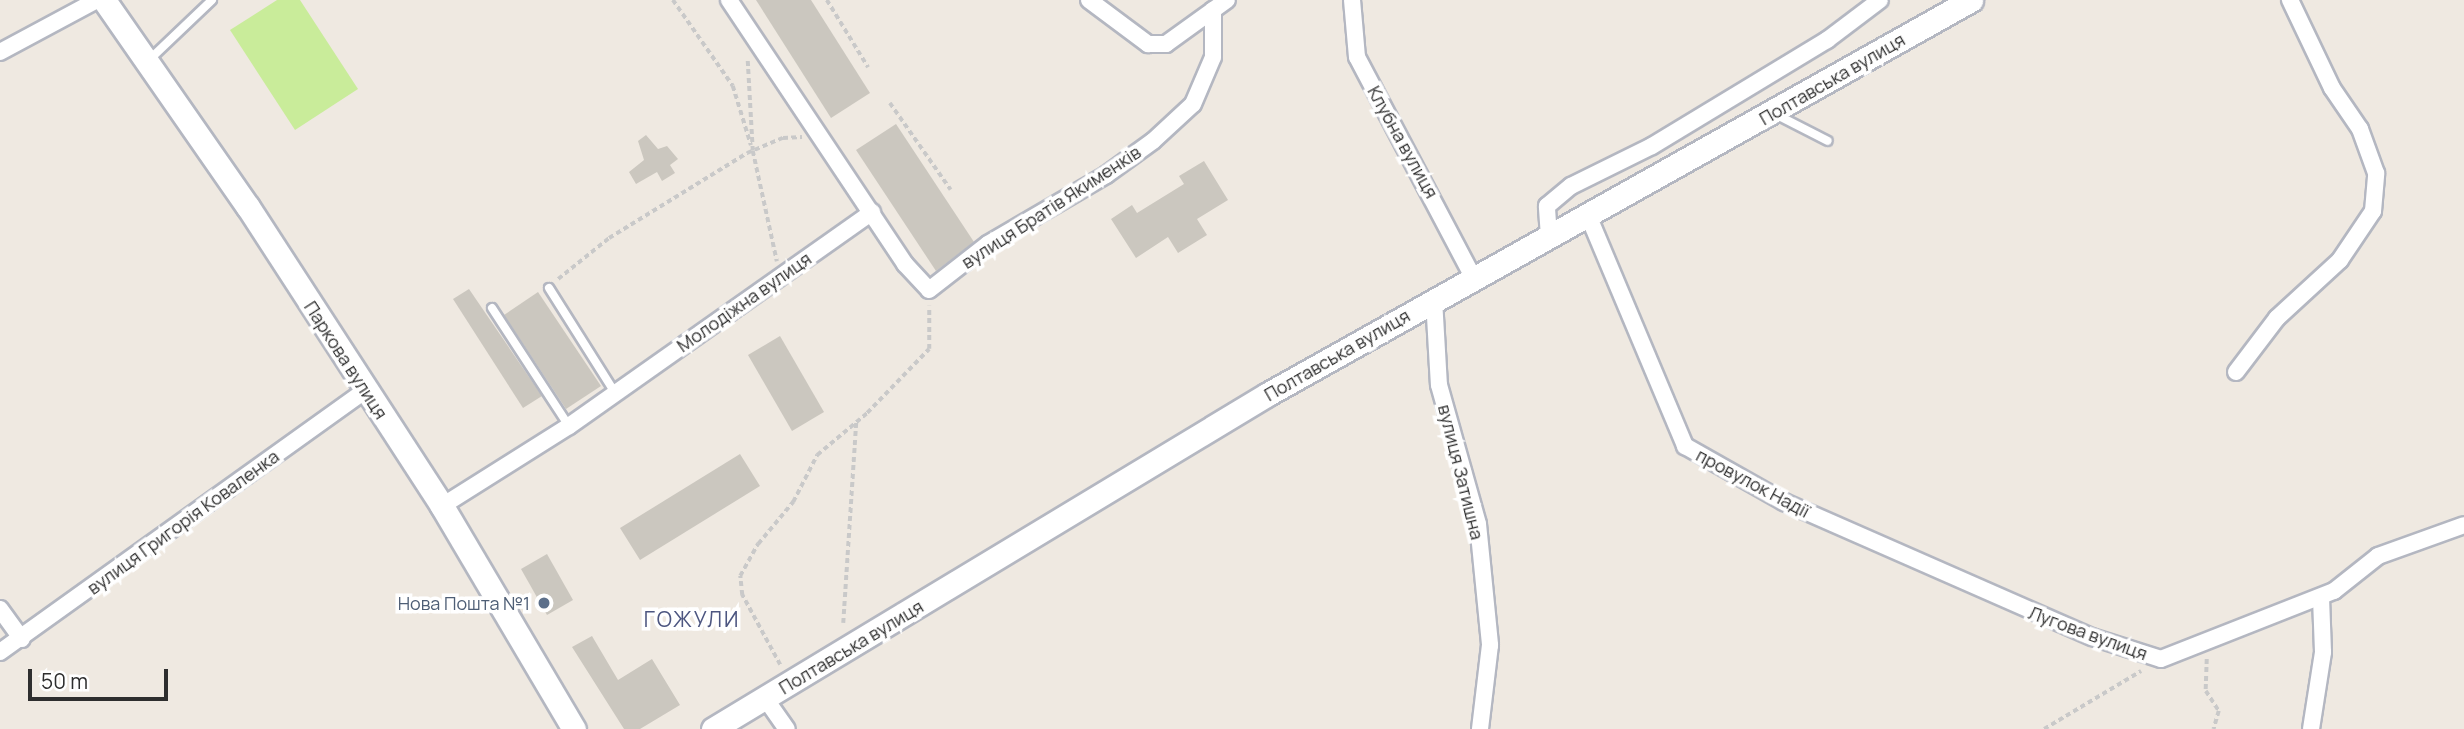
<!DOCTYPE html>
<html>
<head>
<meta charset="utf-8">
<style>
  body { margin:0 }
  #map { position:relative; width:2464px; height:729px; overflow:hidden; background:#efe9e1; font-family:Manrope,sans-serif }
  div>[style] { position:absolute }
  .pitch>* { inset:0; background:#c9ec9a }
  .building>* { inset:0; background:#cbc7bf }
  .path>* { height:3.5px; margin-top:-1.75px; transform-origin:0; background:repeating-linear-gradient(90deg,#c9c9c9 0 5px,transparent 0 8.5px) }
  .roads { filter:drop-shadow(2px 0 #b4b7c1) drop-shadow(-2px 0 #b4b7c1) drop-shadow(0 2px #b4b7c1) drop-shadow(0 -2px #b4b7c1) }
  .lane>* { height:8px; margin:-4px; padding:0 4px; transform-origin:4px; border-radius:4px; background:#fff }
  .street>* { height:16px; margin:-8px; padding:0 8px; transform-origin:8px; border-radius:8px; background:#fff }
  .secondary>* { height:23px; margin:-11.5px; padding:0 11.5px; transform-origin:11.5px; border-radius:11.5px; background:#fff }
  .dots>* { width:19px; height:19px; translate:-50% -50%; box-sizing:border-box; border:4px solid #fff; border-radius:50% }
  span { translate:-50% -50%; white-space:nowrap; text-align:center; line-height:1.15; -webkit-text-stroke:7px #fff; paint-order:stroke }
  .street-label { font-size:18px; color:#2e2e2e }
  .service-label { font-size:18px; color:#4e5e75 }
  .right { translate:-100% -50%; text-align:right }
  .quarter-label { font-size:21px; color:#4d5680; letter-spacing:2px }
  .scale { position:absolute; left:28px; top:669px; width:140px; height:32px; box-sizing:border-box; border:4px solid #2e2e2e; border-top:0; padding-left:9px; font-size:21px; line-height:24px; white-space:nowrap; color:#2e2e2e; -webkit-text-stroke:5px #fff; paint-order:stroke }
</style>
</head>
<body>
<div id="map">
  <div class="pitch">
    <div style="clip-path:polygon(277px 0,300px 0,358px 89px,295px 130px,230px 30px)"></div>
  </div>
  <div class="building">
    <div style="clip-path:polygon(756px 0,811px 0,870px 93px,831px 118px)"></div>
    <div style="clip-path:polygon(896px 124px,974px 242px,936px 271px,856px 150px)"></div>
    <div style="clip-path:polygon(646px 135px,658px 149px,667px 146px,678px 159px,670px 165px,675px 173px,662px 181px,657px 172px,636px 184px,629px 172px,644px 160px,638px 141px)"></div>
    <div style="clip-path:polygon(1204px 161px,1228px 200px,1197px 219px,1207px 235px,1178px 253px,1168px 237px,1136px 258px,1111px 219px,1132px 205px,1137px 213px,1184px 184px,1179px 176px)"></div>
    <div style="clip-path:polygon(469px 289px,542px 396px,523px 408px,453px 299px)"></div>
    <div style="clip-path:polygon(538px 292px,601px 386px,566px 409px,504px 315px)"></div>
    <div style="clip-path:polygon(780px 336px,824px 412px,792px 431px,748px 355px)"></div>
    <div style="clip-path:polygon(740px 454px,760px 486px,640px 560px,620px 528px)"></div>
    <div style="clip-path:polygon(547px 554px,573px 600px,547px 615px,521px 569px)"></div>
    <div style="clip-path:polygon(592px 636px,618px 680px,652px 659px,680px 705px,640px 729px,624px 729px,572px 647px)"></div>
  </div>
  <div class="path">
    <div style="left:673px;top:0;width:105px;rotate:55.1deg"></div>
    <div style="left:733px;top:86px;width:62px;rotate:73deg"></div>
    <div style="left:827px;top:0;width:79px;rotate:58.5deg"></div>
    <div style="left:748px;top:61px;width:90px;rotate:86.8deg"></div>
    <div style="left:753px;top:151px;width:113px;rotate:77.7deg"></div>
    <div style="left:890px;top:103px;width:106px;rotate:55deg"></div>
    <div style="left:558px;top:279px;width:65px;rotate:-38.8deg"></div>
    <div style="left:609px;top:238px;width:162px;rotate:-31.6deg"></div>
    <div style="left:747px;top:153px;width:39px;rotate:-23deg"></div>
    <div style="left:783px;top:138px;width:19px;rotate:-3deg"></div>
    <div style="left:843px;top:623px;width:201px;rotate:-86.3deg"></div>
    <div style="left:2207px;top:659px;width:32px;rotate:92deg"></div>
    <div style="left:2206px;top:691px;width:24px;rotate:57deg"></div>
    <div style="left:2219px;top:711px;width:19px;rotate:106deg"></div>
    <div style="left:780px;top:665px;width:80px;rotate:-118.5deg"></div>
    <div style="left:742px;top:595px;width:19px;rotate:-96deg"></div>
    <div style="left:740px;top:576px;width:37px;rotate:-61deg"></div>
    <div style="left:758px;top:544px;width:55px;rotate:-50.2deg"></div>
    <div style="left:793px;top:502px;width:53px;rotate:-62.9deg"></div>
    <div style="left:817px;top:455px;width:65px;rotate:-40deg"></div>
    <div style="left:867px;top:413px;width:89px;rotate:-45.9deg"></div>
    <div style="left:929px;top:349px;width:43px;rotate:-90deg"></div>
    <div style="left:2044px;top:729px;width:113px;rotate:-30.9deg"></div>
  </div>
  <div class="roads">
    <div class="lane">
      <div style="left:149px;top:60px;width:87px;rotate:-43.6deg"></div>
      <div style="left:1775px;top:114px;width:59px;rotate:27deg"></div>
      <div style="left:549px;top:288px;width:124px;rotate:57.8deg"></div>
      <div style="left:492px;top:308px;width:141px;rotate:56.9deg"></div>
    </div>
    <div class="street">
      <div style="left:729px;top:0;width:317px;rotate:56.3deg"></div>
      <div style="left:905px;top:264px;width:35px;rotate:47deg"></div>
      <div style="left:929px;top:290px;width:75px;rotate:-37.9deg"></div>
      <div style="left:988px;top:244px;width:137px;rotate:-30.3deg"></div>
      <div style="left:1106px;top:175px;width:58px;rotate:-35.9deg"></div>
      <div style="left:1153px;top:141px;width:54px;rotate:-42.8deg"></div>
      <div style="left:1193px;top:104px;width:51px;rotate:-66.9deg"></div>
      <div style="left:1213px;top:57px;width:47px;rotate:-90deg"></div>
      <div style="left:1089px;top:0;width:74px;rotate:36.7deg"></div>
      <div style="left:1148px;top:44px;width:18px"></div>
      <div style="left:1166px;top:44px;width:75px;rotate:-35.8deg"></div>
      <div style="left:1352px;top:0;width:57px;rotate:85deg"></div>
      <div style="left:1357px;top:57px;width:251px;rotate:62.2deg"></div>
      <div style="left:0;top:52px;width:110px;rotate:-28.2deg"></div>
      <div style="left:1588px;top:215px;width:251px;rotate:67.2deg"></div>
      <div style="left:1685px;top:446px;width:114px;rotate:29.5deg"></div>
      <div style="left:1784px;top:502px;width:336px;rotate:23.7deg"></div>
      <div style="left:2092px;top:637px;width:72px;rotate:17.7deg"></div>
      <div style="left:2161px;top:659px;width:186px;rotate:-21.5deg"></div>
      <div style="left:2334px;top:591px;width:56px;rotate:-38.5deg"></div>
      <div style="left:2378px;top:556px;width:91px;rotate:-19.8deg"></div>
      <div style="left:1549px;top:237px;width:31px;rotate:-94deg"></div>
      <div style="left:1547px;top:206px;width:31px;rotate:-40deg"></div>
      <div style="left:1571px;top:186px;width:90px;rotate:-26.3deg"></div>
      <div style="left:1652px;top:146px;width:205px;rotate:-31.2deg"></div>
      <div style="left:1827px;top:40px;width:66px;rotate:-37deg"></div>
      <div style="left:1434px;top:299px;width:86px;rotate:86.7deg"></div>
      <div style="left:1439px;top:385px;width:144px;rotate:74.3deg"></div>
      <div style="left:1478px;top:524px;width:122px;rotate:84.3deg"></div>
      <div style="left:1490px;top:645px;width:85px;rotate:96.8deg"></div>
      <div style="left:2236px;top:372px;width:68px;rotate:-52.8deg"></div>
      <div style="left:2277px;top:318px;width:86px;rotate:-42.6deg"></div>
      <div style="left:2340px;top:260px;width:59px;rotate:-56deg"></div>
      <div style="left:2373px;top:211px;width:38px;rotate:-85deg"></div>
      <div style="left:2376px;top:173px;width:47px;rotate:-110deg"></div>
      <div style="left:2360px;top:129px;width:50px;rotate:-124.3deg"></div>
      <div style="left:2332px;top:88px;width:98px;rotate:-115.5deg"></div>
      <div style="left:442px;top:506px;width:150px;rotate:-32.2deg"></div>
      <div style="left:569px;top:426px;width:371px;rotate:-35.2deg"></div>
      <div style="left:0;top:609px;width:37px;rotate:54deg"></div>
      <div style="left:0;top:652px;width:450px;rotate:-35.6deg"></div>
      <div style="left:765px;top:698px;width:38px;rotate:55deg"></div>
      <div style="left:2311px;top:729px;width:78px;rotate:-81.1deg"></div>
      <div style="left:2323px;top:652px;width:55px;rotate:-92.1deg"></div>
    </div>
    <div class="secondary">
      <div style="left:104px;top:0;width:252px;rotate:55.2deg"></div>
      <div style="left:248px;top:207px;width:356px;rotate:57deg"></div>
      <div style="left:442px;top:506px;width:259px;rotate:59.4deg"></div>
      <div style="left:713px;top:729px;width:648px;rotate:-31.12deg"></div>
      <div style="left:1268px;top:394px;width:806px;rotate:-29.27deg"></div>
    </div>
  </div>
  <div class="dots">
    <div style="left:544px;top:603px;background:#5c6f8a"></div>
  </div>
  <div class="street-label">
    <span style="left:1832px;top:79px;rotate:-30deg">Полтавська вулиця</span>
    <span style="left:1403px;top:142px;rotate:61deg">Клубна вулиця</span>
    <span style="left:1051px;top:207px;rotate:-33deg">вулиця Братів Якименків</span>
    <span style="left:744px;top:302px;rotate:-35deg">Молодіжна вулиця</span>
    <span style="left:1337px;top:355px;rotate:-30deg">Полтавська вулиця</span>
    <span style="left:346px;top:360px;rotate:57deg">Паркова вулиця</span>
    <span style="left:1461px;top:472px;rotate:76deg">вулиця Затишна</span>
    <span style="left:1753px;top:483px;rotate:28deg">провулок Надії</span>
    <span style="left:183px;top:522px;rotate:-36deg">вулиця Григорія Коваленка</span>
    <span style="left:2088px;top:633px;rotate:20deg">Лугова вулиця</span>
    <span style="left:851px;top:647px;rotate:-31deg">Полтавська вулиця</span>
  </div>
  <div class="service-label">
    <span class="right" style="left:530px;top:603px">Нова Пошта №1</span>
  </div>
  <div class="quarter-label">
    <span style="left:692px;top:619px">ГОЖУЛИ</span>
  </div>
  <div class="scale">50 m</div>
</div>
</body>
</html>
